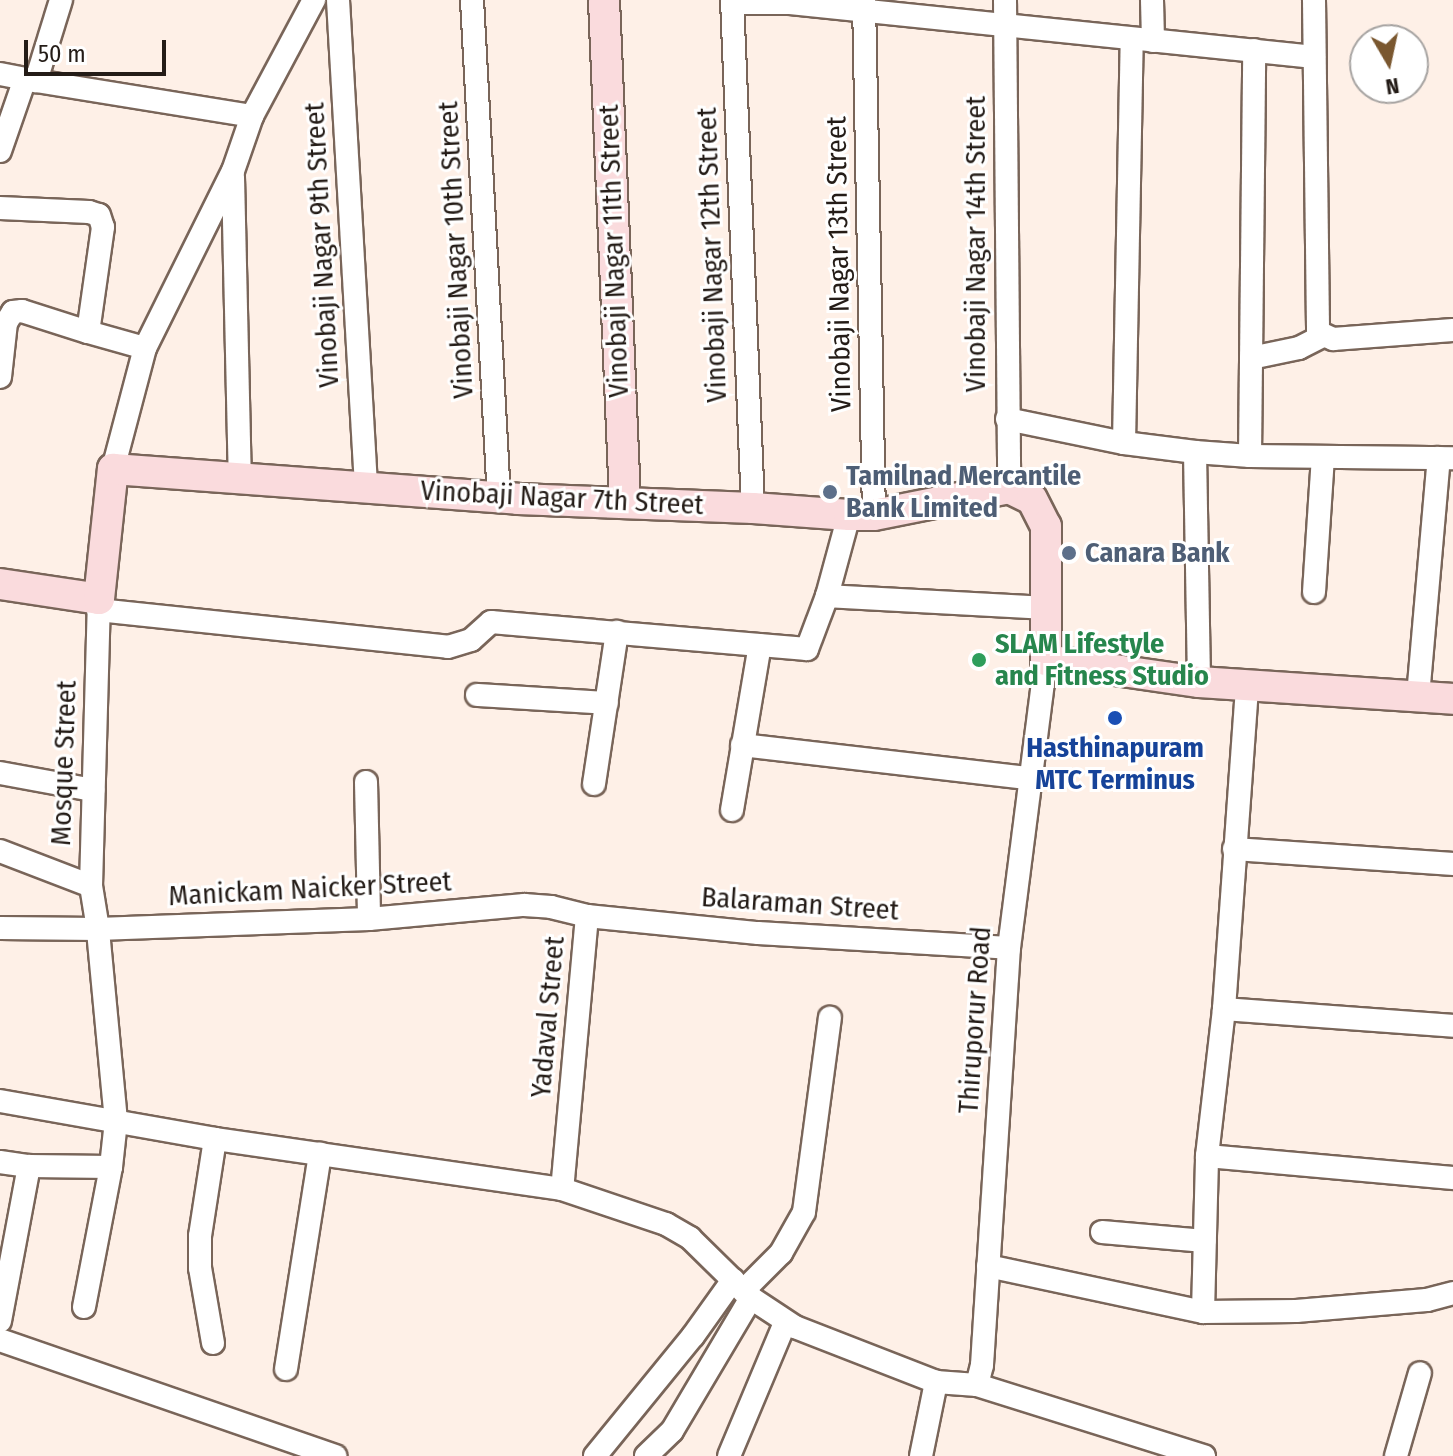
<!DOCTYPE html>
<html>
<head>
<meta charset="utf-8">
<style>
  body { margin:0 }
  #map { position:relative; width:1453px; height:1456px; overflow:hidden; background:#fef0e7; font-family:"Fira Sans Condensed",sans-serif }
  div>[style] { position:absolute }
  .roads { filter:drop-shadow(2px 0 #796559) drop-shadow(-2px 0 #796559) drop-shadow(0 2px #796559) drop-shadow(0 -2px #796559) }
  .street>* { height:22px; margin:-11px; padding:0 11px; transform-origin:11px; border-radius:11px; background:#fff }
  .secondary>* { height:30px; margin:-15px; padding:0 15px; transform-origin:15px; border-radius:15px; background:#fadbdd }
  .dots>* { width:22px; height:22px; translate:-50% -50%; box-sizing:border-box; border:4px solid #fff; border-radius:50% }
  span { translate:-50% -50%; white-space:nowrap; text-align:center; line-height:1.15; -webkit-text-stroke:6px #fff; paint-order:stroke }
  .street-label { font-size:28px; color:#241c17 }
  .service-label { font-size:28px; color:#4e5e75; font-weight:700 }
  .left { translate:0 -50%; text-align:left }
  .leisure-label { font-size:28px; color:#27864d; font-weight:700 }
  .transit-label { font-size:28px; color:#164399; font-weight:700 }
  .north { position:absolute; left:1349px; top:24px; width:80px; height:80px; box-sizing:border-box; background:#fff; border:2px solid #a7a4a2; border-radius:50%; rotate:171deg; font-size:22px; font-weight:700; line-height:32px; text-align:center; color:#241c17 }
  .north::after { content:''; display:block; margin:auto; width:28px; height:36px; background:#7a572f; clip-path:polygon(50% 0,100% 100%,50% 72%,0 100%) }
  .scale { position:absolute; left:24px; top:40px; width:142px; height:36px; box-sizing:border-box; border:4px solid #241c17; border-top:0; padding-left:10px; font-size:24px; line-height:28px; white-space:nowrap; color:#241c17; -webkit-text-stroke:6px #fff; paint-order:stroke }
</style>
</head>
<body>
<div id="map">
  <div class="roads">
    <div class="street">
      <div style="left:61px;top:0;width:85px;rotate:107.2deg"></div>
      <div style="left:36px;top:81px;width:219px;rotate:9.2deg"></div>
      <div style="left:338px;top:0;width:489px;rotate:86.7deg"></div>
      <div style="left:472px;top:0;width:498px;rotate:86.9deg"></div>
      <div style="left:732px;top:0;width:508px;rotate:87.63deg"></div>
      <div style="left:864px;top:0;width:515px;rotate:88.89deg"></div>
      <div style="left:1005px;top:0;width:488px;rotate:89.5deg"></div>
      <div style="left:1152px;top:0;width:41px;rotate:88.6deg"></div>
      <div style="left:1314px;top:0;width:332px;rotate:89.3deg"></div>
      <div style="left:1318px;top:332px;width:17px;rotate:25deg"></div>
      <div style="left:1333px;top:339px;width:120px;rotate:-4.3deg"></div>
      <div style="left:732px;top:3px;width:58px"></div>
      <div style="left:790px;top:3px;width:527px;rotate:5.88deg"></div>
      <div style="left:0;top:74px;width:37px;rotate:11deg"></div>
      <div style="left:0;top:151px;width:76px;rotate:-70.9deg"></div>
      <div style="left:233px;top:177px;width:303px;rotate:88.7deg"></div>
      <div style="left:0;top:208px;width:89px;rotate:2.6deg"></div>
      <div style="left:89px;top:212px;width:10px;rotate:17deg"></div>
      <div style="left:99px;top:215px;width:13px;rotate:72deg"></div>
      <div style="left:103px;top:227px;width:106px;rotate:98.1deg"></div>
      <div style="left:88px;top:332px;width:59px;rotate:15.7deg"></div>
      <div style="left:1251px;top:358px;width:49px;rotate:-11.8deg"></div>
      <div style="left:1299px;top:348px;width:27px;rotate:-27deg"></div>
      <div style="left:0;top:377px;width:54px;rotate:-83.7deg"></div>
      <div style="left:6px;top:323px;width:13px;rotate:-58deg"></div>
      <div style="left:13px;top:312px;width:9px;rotate:-6deg"></div>
      <div style="left:22px;top:311px;width:69px;rotate:17.7deg"></div>
      <div style="left:1007px;top:419px;width:119px;rotate:11.6deg"></div>
      <div style="left:1124px;top:443px;width:72px;rotate:7.2deg"></div>
      <div style="left:1195px;top:452px;width:55px;rotate:4.2deg"></div>
      <div style="left:1250px;top:456px;width:203px;rotate:0.6deg"></div>
      <div style="left:1124px;top:443px;width:402px;rotate:-88.9deg"></div>
      <div style="left:1195px;top:452px;width:230px;rotate:89deg"></div>
      <div style="left:1250px;top:456px;width:406px;rotate:-89.4deg"></div>
      <div style="left:113px;top:469px;width:125px;rotate:-75.2deg"></div>
      <div style="left:145px;top:348px;width:198px;rotate:-63.6deg"></div>
      <div style="left:233px;top:171px;width:58px;rotate:-70.9deg"></div>
      <div style="left:252px;top:116px;width:132px;rotate:-61.9deg"></div>
      <div style="left:849px;top:515px;width:84px;rotate:105.2deg"></div>
      <div style="left:827px;top:596px;width:219px;rotate:3.1deg"></div>
      <div style="left:1314px;top:592px;width:135px;rotate:-86.2deg"></div>
      <div style="left:98px;top:610px;width:352px;rotate:6deg"></div>
      <div style="left:448px;top:647px;width:24px;rotate:-17deg"></div>
      <div style="left:471px;top:640px;width:27px;rotate:-42deg"></div>
      <div style="left:491px;top:622px;width:317px;rotate:4.9deg"></div>
      <div style="left:807px;top:649px;width:57px;rotate:-69.3deg"></div>
      <div style="left:477px;top:695px;width:130px;rotate:3.5deg"></div>
      <div style="left:1418px;top:696px;width:239px;rotate:-85deg"></div>
      <div style="left:742px;top:745px;width:289px;rotate:6.6deg"></div>
      <div style="left:0;top:773px;width:95px;rotate:10.4deg"></div>
      <div style="left:366px;top:782px;width:137px;rotate:88.7deg"></div>
      <div style="left:594px;top:784px;width:154px;rotate:-81.4deg"></div>
      <div style="left:732px;top:810px;width:167px;rotate:-80.4deg"></div>
      <div style="left:1234px;top:849px;width:220px;rotate:3.9deg"></div>
      <div style="left:0;top:851px;width:97px;rotate:21deg"></div>
      <div style="left:587px;top:916px;width:172px;rotate:5.7deg"></div>
      <div style="left:758px;top:933px;width:251px;rotate:3.4deg"></div>
      <div style="left:0;top:928px;width:98px;rotate:0.6deg"></div>
      <div style="left:98px;top:929px;width:271px;rotate:-2.1deg"></div>
      <div style="left:369px;top:919px;width:156px;rotate:-5.2deg"></div>
      <div style="left:524px;top:905px;width:27px;rotate:4deg"></div>
      <div style="left:551px;top:907px;width:37px;rotate:14deg"></div>
      <div style="left:587px;top:916px;width:274px;rotate:95.2deg"></div>
      <div style="left:1224px;top:1009px;width:230px;rotate:4.2deg"></div>
      <div style="left:0;top:1101px;width:218px;rotate:10deg"></div>
      <div style="left:215px;top:1139px;width:351px;rotate:8.2deg"></div>
      <div style="left:562px;top:1189px;width:110px;rotate:18.6deg"></div>
      <div style="left:666px;top:1224px;width:28px;rotate:30deg"></div>
      <div style="left:690px;top:1238px;width:86px;rotate:44.5deg"></div>
      <div style="left:751px;top:1298px;width:53px;rotate:33.4deg"></div>
      <div style="left:795px;top:1327px;width:151px;rotate:21.3deg"></div>
      <div style="left:936px;top:1382px;width:41px;rotate:4.2deg"></div>
      <div style="left:977px;top:1385px;width:238px;rotate:17.4deg"></div>
      <div style="left:1207px;top:1156px;width:247px;rotate:5.1deg"></div>
      <div style="left:0;top:1162px;width:29px;rotate:8deg"></div>
      <div style="left:1102px;top:1232px;width:103px;rotate:5deg"></div>
      <div style="left:988px;top:1266px;width:220px;rotate:12.1deg"></div>
      <div style="left:1203px;top:1312px;width:93px;rotate:-0.6deg"></div>
      <div style="left:1296px;top:1311px;width:131px;rotate:-4.8deg"></div>
      <div style="left:1427px;top:1300px;width:27px;rotate:-15deg"></div>
      <div style="left:743px;top:1291px;width:54px;rotate:-45deg"></div>
      <div style="left:781px;top:1253px;width:47px;rotate:-60.7deg"></div>
      <div style="left:804px;top:1212px;width:196px;rotate:-82.4deg"></div>
      <div style="left:84px;top:1307px;width:143px;rotate:-79.1deg"></div>
      <div style="left:1203px;top:1312px;width:156px;rotate:-88.5deg"></div>
      <div style="left:1207px;top:1156px;width:148px;rotate:-83.4deg"></div>
      <div style="left:1224px;top:1009px;width:324px;rotate:-85.9deg"></div>
      <div style="left:0;top:1321px;width:158px;rotate:-79.4deg"></div>
      <div style="left:29px;top:1166px;width:82px;rotate:0.7deg"></div>
      <div style="left:111px;top:1167px;width:46px;rotate:-83.8deg"></div>
      <div style="left:116px;top:1121px;width:193px;rotate:-95.4deg"></div>
      <div style="left:98px;top:929px;width:44px;rotate:-99.2deg"></div>
      <div style="left:91px;top:886px;width:287px;rotate:-88.4deg"></div>
      <div style="left:0;top:1340px;width:355px;rotate:19.1deg"></div>
      <div style="left:213px;top:1343px;width:76px;rotate:-99.8deg"></div>
      <div style="left:200px;top:1268px;width:32px;rotate:-90deg"></div>
      <div style="left:200px;top:1236px;width:98px;rotate:-81.2deg"></div>
      <div style="left:286px;top:1369px;width:218px;rotate:-81deg"></div>
      <div style="left:977px;top:1385px;width:21px;rotate:-76deg"></div>
      <div style="left:982px;top:1365px;width:418px;rotate:-86.3deg"></div>
      <div style="left:1009px;top:948px;width:290px;rotate:-82.7deg"></div>
      <div style="left:595px;top:1456px;width:155px;rotate:-50.8deg"></div>
      <div style="left:693px;top:1336px;width:69px;rotate:-54.5deg"></div>
      <div style="left:646px;top:1456px;width:36px;rotate:-44deg"></div>
      <div style="left:672px;top:1431px;width:155px;rotate:-59.3deg"></div>
      <div style="left:729px;top:1456px;width:144px;rotate:-67.2deg"></div>
      <div style="left:921px;top:1456px;width:76px;rotate:-78.5deg"></div>
      <div style="left:1396px;top:1456px;width:86px;rotate:-73.9deg"></div>
    </div>
    <div class="secondary">
      <div style="left:604px;top:0;width:502px;rotate:87.6deg"></div>
      <div style="left:0;top:584px;width:100px;rotate:8.6deg"></div>
      <div style="left:99px;top:599px;width:131px;rotate:-83.9deg"></div>
      <div style="left:113px;top:469px;width:406px;rotate:4.2deg"></div>
      <div style="left:518px;top:499px;width:235px;rotate:2.2deg"></div>
      <div style="left:753px;top:508px;width:96px;rotate:4.2deg"></div>
      <div style="left:849px;top:515px;width:25px"></div>
      <div style="left:874px;top:515px;width:138px;rotate:-11.3deg"></div>
      <div style="left:1009px;top:488px;width:25px;rotate:26deg"></div>
      <div style="left:1032px;top:499px;width:30px;rotate:63deg"></div>
      <div style="left:1046px;top:526px;width:134px;rotate:90deg"></div>
      <div style="left:1046px;top:660px;width:155px;rotate:8.2deg"></div>
      <div style="left:1199px;top:682px;width:255px;rotate:3.8deg"></div>
    </div>
  </div>
  <div class="dots">
    <div style="left:830px;top:492px;background:#5c6f8a"></div>
    <div style="left:1069px;top:553px;background:#5c6f8a"></div>
    <div style="left:979px;top:660px;background:#2e9e5b"></div>
    <div style="left:1115px;top:718px;background:#1a4fb4"></div>
  </div>
  <div class="street-label">
    <span style="left:976px;top:244px;rotate:-90deg">Vinobaji Nagar 14th Street</span>
    <span style="left:322px;top:245px;rotate:-93deg">Vinobaji Nagar 9th Street</span>
    <span style="left:456px;top:250px;rotate:-93deg">Vinobaji Nagar 10th Street</span>
    <span style="left:614px;top:251px;rotate:-92deg">Vinobaji Nagar 11th Street</span>
    <span style="left:712px;top:255px;rotate:-92deg">Vinobaji Nagar 12th Street</span>
    <span style="left:839px;top:264px;rotate:-91deg">Vinobaji Nagar 13th Street</span>
    <span style="left:562px;top:498px;rotate:3deg">Vinobaji Nagar 7th Street</span>
    <span style="left:64px;top:763px;rotate:-88deg">Mosque Street</span>
    <span style="left:310px;top:889px;rotate:-3deg">Manickam Naicker Street</span>
    <span style="left:800px;top:904px;rotate:4deg">Balaraman Street</span>
    <span style="left:548px;top:1017px;rotate:-85deg">Yadaval Street</span>
    <span style="left:975px;top:1020px;rotate:-86deg">Thiruporur Road</span>
  </div>
  <div class="service-label">
    <span class="left" style="left:846px;top:492px">Tamilnad Mercantile<br>Bank Limited</span>
    <span class="left" style="left:1085px;top:553px">Canara Bank</span>
  </div>
  <div class="leisure-label">
    <span class="left" style="left:995px;top:660px">SLAM Lifestyle<br>and Fitness Studio</span>
  </div>
  <div class="transit-label">
    <span style="left:1115px;top:764px">Hasthinapuram<br>MTC Terminus</span>
  </div>
  <div class="north">N</div>
  <div class="scale">50 m</div>
</div>
</body>
</html>
